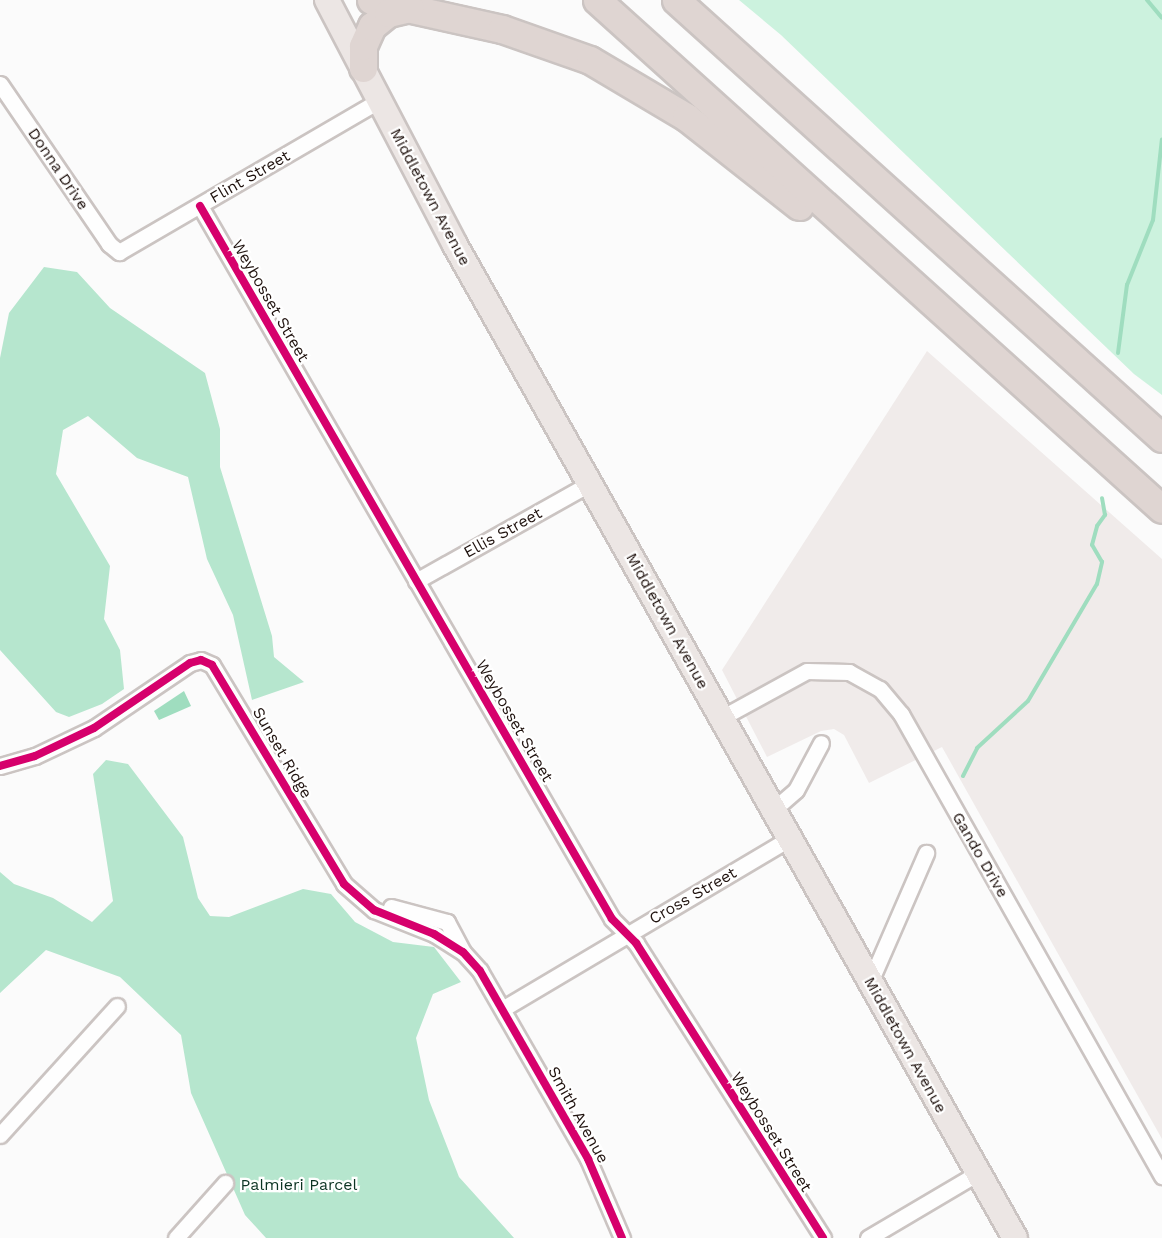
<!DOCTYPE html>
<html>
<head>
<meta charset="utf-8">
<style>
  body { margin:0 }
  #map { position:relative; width:1162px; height:1238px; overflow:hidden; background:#fbfbfb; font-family:"Work Sans",sans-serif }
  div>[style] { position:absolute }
  .built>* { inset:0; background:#f0ebea }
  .green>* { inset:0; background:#ccf2de }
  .forest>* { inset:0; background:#b6e6ce }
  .water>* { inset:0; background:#9fddbf }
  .stream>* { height:4px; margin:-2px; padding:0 2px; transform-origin:2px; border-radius:2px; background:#9fddbf }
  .roads { filter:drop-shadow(2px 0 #cbc4c2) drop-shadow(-2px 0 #cbc4c2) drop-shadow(0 2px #cbc4c2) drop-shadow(0 -2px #cbc4c2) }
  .street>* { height:15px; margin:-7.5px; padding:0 7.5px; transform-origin:7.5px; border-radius:7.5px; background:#fefefe }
  .primary>* { height:24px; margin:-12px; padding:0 12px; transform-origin:12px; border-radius:12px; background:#ece6e4 }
  .highway>* { height:27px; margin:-13.5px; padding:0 13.5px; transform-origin:13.5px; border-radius:13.5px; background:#dfd5d2 }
  .cycleway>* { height:8px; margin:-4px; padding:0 4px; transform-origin:4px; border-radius:4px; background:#d6006c }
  span { translate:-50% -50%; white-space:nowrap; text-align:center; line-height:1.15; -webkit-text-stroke:4.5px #fff; paint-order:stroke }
  .street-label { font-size:16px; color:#1f120e }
  .park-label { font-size:16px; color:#0c3423 }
</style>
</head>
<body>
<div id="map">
  <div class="built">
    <div style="clip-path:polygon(927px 351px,1162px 559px,1162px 1139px,942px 747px,869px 783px,844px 735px,834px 729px,821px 731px,767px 757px,722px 670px)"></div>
  </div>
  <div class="green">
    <div style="clip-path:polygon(739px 0,1162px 0,1162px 395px,1134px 374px,781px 35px)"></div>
  </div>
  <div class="forest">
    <div style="clip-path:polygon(44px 267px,77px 272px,110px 308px,205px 373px,220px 429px,220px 467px,272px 636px,274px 657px,304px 682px,252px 700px,233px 615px,207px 559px,188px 477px,137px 458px,88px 416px,63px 430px,56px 474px,110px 566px,104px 619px,120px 650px,124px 689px,102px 704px,69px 717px,56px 712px,0 650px,0 358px,9px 313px)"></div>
    <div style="clip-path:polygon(106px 760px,128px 764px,183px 837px,198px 898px,210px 916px,229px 917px,303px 889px,331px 894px,355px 922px,393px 942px,434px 947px,461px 982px,433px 994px,416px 1038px,429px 1100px,459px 1177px,514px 1238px,266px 1238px,245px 1215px,191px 1093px,181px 1035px,120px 977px,46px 950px,0 993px,0 872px,14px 884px,53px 898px,92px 922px,113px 901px,93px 774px)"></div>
  </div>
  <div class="water">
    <div style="clip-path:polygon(184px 691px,191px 706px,159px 720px,154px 711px)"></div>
  </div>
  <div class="stream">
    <div style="left:1147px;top:0;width:23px;rotate:50deg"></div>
    <div style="left:1118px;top:353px;width:69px;rotate:-82.5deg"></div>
    <div style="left:1127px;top:285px;width:70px;rotate:-68.2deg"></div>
    <div style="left:1153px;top:220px;width:81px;rotate:-83.7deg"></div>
    <div style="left:963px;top:776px;width:31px;rotate:-63deg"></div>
    <div style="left:977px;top:748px;width:69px;rotate:-42.7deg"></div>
    <div style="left:1028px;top:701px;width:136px;rotate:-59.5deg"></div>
    <div style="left:1097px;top:584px;width:23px;rotate:-77deg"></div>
    <div style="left:1102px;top:562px;width:20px;rotate:-120deg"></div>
    <div style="left:1092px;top:545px;width:20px;rotate:-75deg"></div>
    <div style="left:1097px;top:526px;width:14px;rotate:-54deg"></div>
    <div style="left:1105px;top:515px;width:17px;rotate:-100deg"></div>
  </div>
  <div class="roads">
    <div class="street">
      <div style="left:0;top:84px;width:194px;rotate:55.7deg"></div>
      <div style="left:109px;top:244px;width:13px;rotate:39deg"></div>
      <div style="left:119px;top:252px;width:302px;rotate:-30.2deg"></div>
      <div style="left:200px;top:206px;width:823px;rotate:59.98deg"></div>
      <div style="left:612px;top:919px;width:34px;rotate:45deg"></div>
      <div style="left:636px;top:943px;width:349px;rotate:57.6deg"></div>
      <div style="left:416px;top:581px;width:198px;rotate:-29.3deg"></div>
      <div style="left:721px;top:718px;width:98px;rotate:-28.7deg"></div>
      <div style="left:807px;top:671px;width:42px;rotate:1.4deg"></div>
      <div style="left:849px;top:672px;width:35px;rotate:29deg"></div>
      <div style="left:880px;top:689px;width:33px;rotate:50deg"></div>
      <div style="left:901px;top:714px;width:531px;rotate:60.54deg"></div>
      <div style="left:0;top:766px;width:36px;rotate:-16deg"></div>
      <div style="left:35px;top:756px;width:65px;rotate:-25.4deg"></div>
      <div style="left:94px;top:728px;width:116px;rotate:-34.1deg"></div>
      <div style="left:190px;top:663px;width:11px;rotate:-15deg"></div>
      <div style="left:201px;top:660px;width:12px;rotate:24deg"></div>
      <div style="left:212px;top:665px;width:256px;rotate:58.9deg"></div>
      <div style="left:344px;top:884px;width:40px;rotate:41deg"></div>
      <div style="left:374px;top:910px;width:65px;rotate:21.8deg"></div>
      <div style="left:434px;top:934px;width:34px;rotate:32deg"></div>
      <div style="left:463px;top:952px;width:25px;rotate:48deg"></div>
      <div style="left:480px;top:971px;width:217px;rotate:60.1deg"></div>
      <div style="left:588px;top:1159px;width:86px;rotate:66.7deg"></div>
      <div style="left:773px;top:810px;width:30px;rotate:-41deg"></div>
      <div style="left:796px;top:790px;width:53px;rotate:-62deg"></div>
      <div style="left:391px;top:907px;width:58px;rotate:15deg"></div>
      <div style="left:447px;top:922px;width:34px;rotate:62deg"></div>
      <div style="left:870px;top:982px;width:141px;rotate:-66.5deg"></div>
      <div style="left:504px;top:1008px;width:331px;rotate:-30.7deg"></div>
      <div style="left:0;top:1135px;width:174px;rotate:-47.8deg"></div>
      <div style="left:176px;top:1238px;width:74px;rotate:-48.3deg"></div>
      <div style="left:868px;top:1238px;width:128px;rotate:-30.6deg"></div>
    </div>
    <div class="primary">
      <div style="left:327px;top:0;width:276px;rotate:62.4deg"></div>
      <div style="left:455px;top:245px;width:1140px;rotate:60.58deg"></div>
    </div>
    <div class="highway">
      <div style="left:371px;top:0;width:134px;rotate:12.5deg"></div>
      <div style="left:502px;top:29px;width:93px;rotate:19.4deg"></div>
      <div style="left:590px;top:60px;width:112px;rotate:30.7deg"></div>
      <div style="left:686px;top:117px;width:144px;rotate:38.2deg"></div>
      <div style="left:597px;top:0;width:760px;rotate:42.02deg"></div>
      <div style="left:676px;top:0;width:654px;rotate:42.03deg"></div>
      <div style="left:363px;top:68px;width:22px;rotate:-90deg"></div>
      <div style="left:363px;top:46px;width:22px;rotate:-66deg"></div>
      <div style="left:372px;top:26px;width:21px;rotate:-39deg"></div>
      <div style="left:388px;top:13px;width:22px;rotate:-13deg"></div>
    </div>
  </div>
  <div class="cycleway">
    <div style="left:200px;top:206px;width:823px;rotate:59.98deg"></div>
    <div style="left:612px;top:919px;width:34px;rotate:45deg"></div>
    <div style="left:636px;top:943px;width:349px;rotate:57.6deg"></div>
    <div style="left:0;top:766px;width:36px;rotate:-16deg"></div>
    <div style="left:35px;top:756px;width:65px;rotate:-25.4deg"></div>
    <div style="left:94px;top:728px;width:116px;rotate:-34.1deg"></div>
    <div style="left:190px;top:663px;width:11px;rotate:-15deg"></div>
    <div style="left:201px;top:660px;width:12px;rotate:24deg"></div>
    <div style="left:212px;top:665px;width:256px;rotate:58.9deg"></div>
    <div style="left:344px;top:884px;width:40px;rotate:41deg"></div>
    <div style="left:374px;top:910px;width:65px;rotate:21.8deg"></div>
    <div style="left:434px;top:934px;width:34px;rotate:32deg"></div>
    <div style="left:463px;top:952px;width:25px;rotate:48deg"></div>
    <div style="left:480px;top:971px;width:217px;rotate:60.1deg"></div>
    <div style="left:588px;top:1159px;width:86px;rotate:66.7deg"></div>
  </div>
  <div class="street-label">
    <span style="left:58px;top:169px;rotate:56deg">Donna Drive</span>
    <span style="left:250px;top:177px;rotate:-30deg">Flint Street</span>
    <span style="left:430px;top:197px;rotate:62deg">Middletown Avenue</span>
    <span style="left:270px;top:301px;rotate:60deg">Weybosset Street</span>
    <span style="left:503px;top:533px;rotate:-29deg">Ellis Street</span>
    <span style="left:667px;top:621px;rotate:61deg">Middletown Avenue</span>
    <span style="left:514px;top:721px;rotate:60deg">Weybosset Street</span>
    <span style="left:282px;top:753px;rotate:60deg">Sunset Ridge</span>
    <span style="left:980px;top:855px;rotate:60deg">Gando Drive</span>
    <span style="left:693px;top:896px;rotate:-30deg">Cross Street</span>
    <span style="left:905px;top:1045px;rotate:61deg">Middletown Avenue</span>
    <span style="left:578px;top:1115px;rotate:61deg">Smith Avenue</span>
    <span style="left:771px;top:1132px;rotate:58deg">Weybosset Street</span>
  </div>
  <div class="park-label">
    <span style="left:299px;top:1185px">Palmieri Parcel</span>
  </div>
</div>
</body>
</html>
